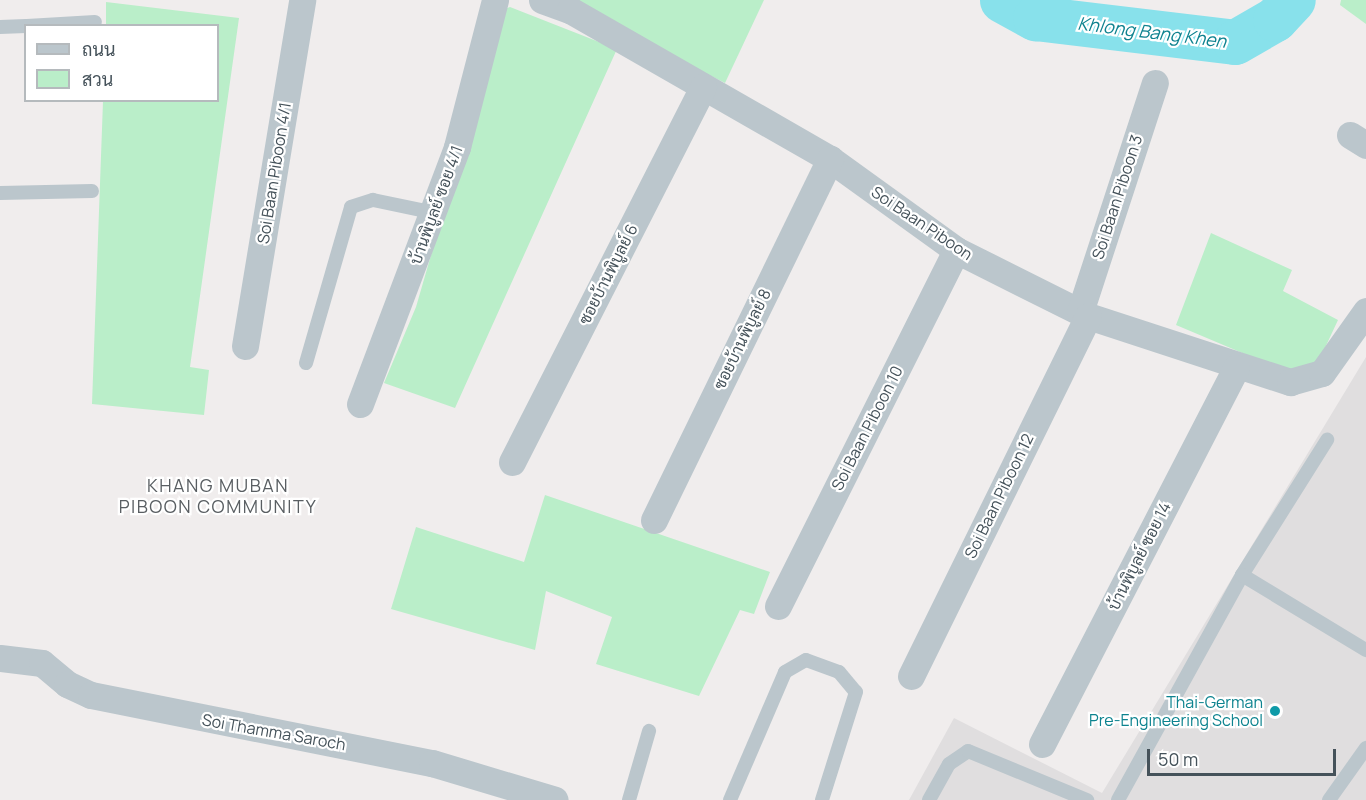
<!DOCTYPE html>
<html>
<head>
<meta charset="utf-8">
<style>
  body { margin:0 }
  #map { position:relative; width:1366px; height:800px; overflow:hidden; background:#f0eded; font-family:Manrope,Sarabun,sans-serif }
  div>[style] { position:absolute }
  .education>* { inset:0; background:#e0dedf }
  .green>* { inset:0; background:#baeec9 }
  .river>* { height:45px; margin:-22.5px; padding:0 22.5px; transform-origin:22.5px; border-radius:22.5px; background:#88e1eb }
  .service>* { height:14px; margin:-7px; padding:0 7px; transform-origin:7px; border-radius:7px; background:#bbc6cc }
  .minor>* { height:27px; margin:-13.5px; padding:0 13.5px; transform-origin:13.5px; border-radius:13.5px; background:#bbc6cc }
  .dots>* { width:16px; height:16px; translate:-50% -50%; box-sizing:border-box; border:3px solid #fff; border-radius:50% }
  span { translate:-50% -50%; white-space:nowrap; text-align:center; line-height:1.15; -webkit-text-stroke:4.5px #fff; paint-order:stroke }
  .street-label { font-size:16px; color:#45525a }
  .culture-label { font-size:16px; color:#0d838f }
  .right { translate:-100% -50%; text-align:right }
  .water-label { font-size:18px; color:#0e828f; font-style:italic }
  .neighbourhood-label { font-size:18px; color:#595e62; letter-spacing:1.5px }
  .legend { position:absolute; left:24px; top:24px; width:195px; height:78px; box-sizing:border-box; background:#fff; border:2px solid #b5babd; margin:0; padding:8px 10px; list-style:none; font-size:18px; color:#45525a }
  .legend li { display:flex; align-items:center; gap:12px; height:30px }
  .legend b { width:30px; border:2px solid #b5babd }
  .scale { position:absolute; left:1147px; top:749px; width:189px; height:27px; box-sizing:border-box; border:3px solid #45525a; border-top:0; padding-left:8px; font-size:18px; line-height:21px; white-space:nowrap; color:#45525a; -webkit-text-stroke:4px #fff; paint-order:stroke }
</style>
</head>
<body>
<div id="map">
  <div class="education">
    <div style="clip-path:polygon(1366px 357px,1366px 800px,909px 800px,954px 718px,1102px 793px)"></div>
  </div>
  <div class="green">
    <div style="clip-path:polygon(562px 0,764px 0,725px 83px)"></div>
    <div style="clip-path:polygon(1341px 0,1366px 0,1366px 24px,1340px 5px)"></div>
    <div style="clip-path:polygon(106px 2px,239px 18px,190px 367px,209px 370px,204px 415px,92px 404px,103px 101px,218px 100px,218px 26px,106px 25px)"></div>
    <div style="clip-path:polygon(510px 7px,617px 49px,455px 408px,384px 383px,416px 307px,502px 10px)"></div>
    <div style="clip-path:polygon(1211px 233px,1292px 270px,1283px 291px,1338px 320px,1317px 365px,1290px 373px,1176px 325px)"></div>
    <div style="clip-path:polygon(545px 495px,770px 572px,754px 614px,740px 610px,699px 696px,596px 664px,612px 617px,546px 591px,535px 650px,391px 609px,416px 527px,524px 562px)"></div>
  </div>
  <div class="river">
    <div style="left:1002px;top:0;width:38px;rotate:29deg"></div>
    <div style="left:1035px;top:18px;width:201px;rotate:6.8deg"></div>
    <div style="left:1235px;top:42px;width:46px;rotate:-29.9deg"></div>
    <div style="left:1275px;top:19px;width:26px;rotate:-47deg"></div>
  </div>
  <div class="service">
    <div style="left:27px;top:26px;width:68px;rotate:-3.4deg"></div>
    <div style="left:0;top:27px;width:26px;rotate:-2deg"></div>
    <div style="left:0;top:193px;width:92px;rotate:-1.2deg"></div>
    <div style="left:306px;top:363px;width:162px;rotate:-73.9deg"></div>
    <div style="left:351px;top:207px;width:23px;rotate:-18deg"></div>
    <div style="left:373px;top:200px;width:63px;rotate:11.8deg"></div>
    <div style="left:1242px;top:575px;width:160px;rotate:-57.8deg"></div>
    <div style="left:629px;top:800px;width:72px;rotate:-73.8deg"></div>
    <div style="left:730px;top:800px;width:139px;rotate:-66.7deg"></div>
    <div style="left:785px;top:672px;width:24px;rotate:-30deg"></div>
    <div style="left:806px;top:660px;width:35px;rotate:20deg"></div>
    <div style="left:839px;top:672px;width:26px;rotate:50deg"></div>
    <div style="left:856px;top:692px;width:113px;rotate:107.5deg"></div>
    <div style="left:929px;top:800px;width:41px;rotate:-60.9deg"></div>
    <div style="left:949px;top:764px;width:23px;rotate:-34deg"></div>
    <div style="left:968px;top:751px;width:129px;rotate:22.4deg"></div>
    <div style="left:1118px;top:800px;width:257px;rotate:-61.1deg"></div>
    <div style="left:1242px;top:575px;width:145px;rotate:31.2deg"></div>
    <div style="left:1329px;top:800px;width:64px;rotate:-54.6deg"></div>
  </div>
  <div class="minor">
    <div style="left:542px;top:0;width:30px;rotate:20deg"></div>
    <div style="left:570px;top:10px;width:300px;rotate:29.8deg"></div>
    <div style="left:830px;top:159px;width:155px;rotate:35.8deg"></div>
    <div style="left:956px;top:250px;width:148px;rotate:26.6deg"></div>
    <div style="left:1088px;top:316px;width:213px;rotate:18.1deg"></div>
    <div style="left:1290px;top:382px;width:33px;rotate:-16deg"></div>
    <div style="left:1322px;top:373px;width:76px;rotate:-54.6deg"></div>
    <div style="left:1350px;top:135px;width:19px;rotate:32deg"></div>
    <div style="left:1080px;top:312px;width:241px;rotate:-71.9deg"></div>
    <div style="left:245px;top:346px;width:351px;rotate:-80.6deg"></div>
    <div style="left:360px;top:404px;width:275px;rotate:-69.3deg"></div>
    <div style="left:457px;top:147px;width:152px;rotate:-75.5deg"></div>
    <div style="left:512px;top:462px;width:421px;rotate:-63deg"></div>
    <div style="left:654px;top:520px;width:402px;rotate:-64deg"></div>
    <div style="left:778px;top:606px;width:398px;rotate:-63.4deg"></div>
    <div style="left:0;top:658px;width:42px;rotate:6.8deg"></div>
    <div style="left:42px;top:663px;width:33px;rotate:40deg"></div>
    <div style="left:67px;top:684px;width:26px;rotate:25deg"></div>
    <div style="left:91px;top:695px;width:348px;rotate:11.3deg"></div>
    <div style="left:432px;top:763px;width:128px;rotate:16.7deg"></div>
    <div style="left:911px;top:676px;width:401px;rotate:-63.8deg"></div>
    <div style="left:1042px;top:744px;width:423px;rotate:-62.7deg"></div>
  </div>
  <div class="dots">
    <div style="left:1275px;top:711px;background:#0f9aa8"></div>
  </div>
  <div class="street-label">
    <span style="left:274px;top:173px;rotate:-81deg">Soi Baan Piboon 4/1</span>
    <span style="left:1117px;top:197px;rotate:-72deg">Soi Baan Piboon 3</span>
    <span style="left:436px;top:205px;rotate:-70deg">บ้านพิบูลย์ ซอย 4/1</span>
    <span style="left:922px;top:223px;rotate:34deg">Soi Baan Piboon</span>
    <span style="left:608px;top:274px;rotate:-63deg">ซอยบ้านพิบูลย์ 6</span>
    <span style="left:742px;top:339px;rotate:-64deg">ซอยบ้านพิบูลย์ 8</span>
    <span style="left:867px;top:428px;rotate:-63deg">Soi Baan Piboon 10</span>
    <span style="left:999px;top:496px;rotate:-64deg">Soi Baan Piboon 12</span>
    <span style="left:1139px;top:556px;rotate:-63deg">บ้านพิบูลย์ ซอย 14</span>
    <span style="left:274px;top:732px;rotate:10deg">Soi Thamma Saroch</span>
  </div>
  <div class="culture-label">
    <span class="right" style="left:1263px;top:711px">Thai-German<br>Pre-Engineering School</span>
  </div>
  <div class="water-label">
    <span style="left:1152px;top:32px;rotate:7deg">Khlong Bang Khen</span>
  </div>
  <div class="neighbourhood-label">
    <span style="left:218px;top:496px">KHANG MUBAN<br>PIBOON COMMUNITY</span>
  </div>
  <ul class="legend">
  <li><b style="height:8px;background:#bbc6cc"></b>ถนน</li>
  <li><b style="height:16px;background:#baeec9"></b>สวน</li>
  </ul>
  <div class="scale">50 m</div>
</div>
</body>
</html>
